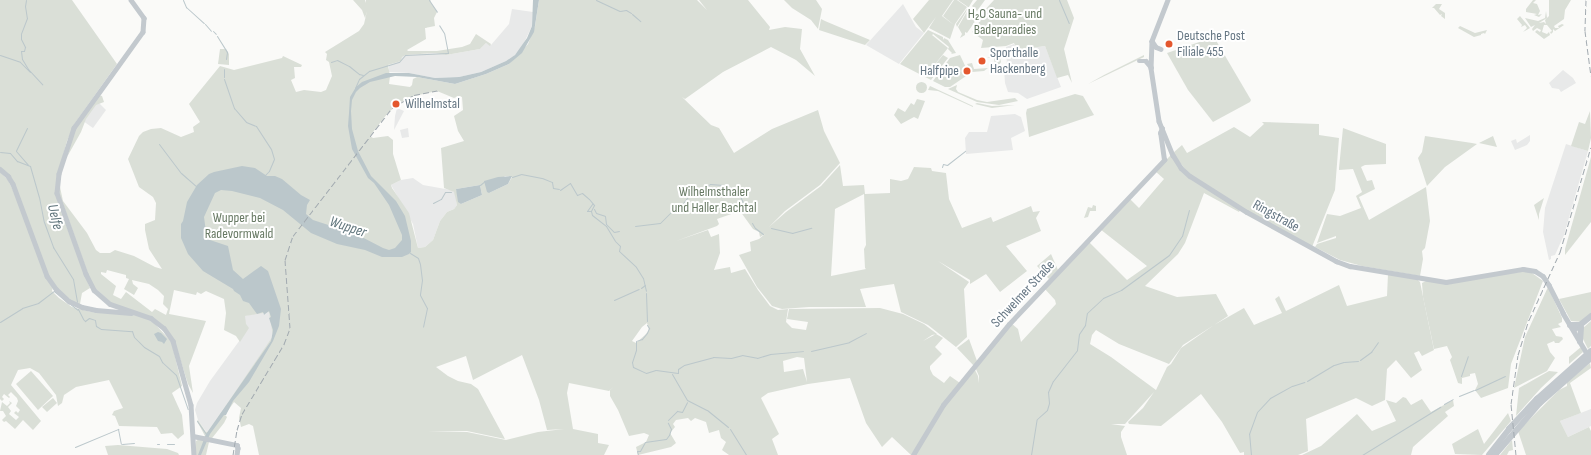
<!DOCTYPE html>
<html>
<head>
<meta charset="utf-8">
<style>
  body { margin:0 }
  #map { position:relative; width:1591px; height:455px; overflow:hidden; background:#fafaf8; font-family:"Sofia Sans Condensed",sans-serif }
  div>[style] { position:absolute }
  .built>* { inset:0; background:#e8e9e9 }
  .green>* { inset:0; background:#dadfd7 }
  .round { border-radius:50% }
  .water>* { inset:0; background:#bbc7cb }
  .stream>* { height:1px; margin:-0.5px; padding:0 0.5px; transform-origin:0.5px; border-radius:0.5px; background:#bbc7cb }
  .major>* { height:4.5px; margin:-2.25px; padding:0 2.25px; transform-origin:2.25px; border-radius:2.25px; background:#c3c9ce }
  .highway>* { height:5.5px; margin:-2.75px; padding:0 2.75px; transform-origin:2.75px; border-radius:2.75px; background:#c3c9ce }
  .rail>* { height:1px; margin-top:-0.5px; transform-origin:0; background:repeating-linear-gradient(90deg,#a2aab0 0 6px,transparent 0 9px) }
  .dots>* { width:11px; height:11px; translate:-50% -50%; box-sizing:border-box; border:2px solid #fff; border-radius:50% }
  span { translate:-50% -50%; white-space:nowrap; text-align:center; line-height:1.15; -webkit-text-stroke:4px #fff; paint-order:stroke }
  .park-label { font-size:14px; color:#687a64 }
  .poi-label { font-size:14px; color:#657683 }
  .left { translate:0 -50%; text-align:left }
  .right { translate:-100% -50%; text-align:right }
  .street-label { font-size:14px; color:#657683 }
  .water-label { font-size:15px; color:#60757c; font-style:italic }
</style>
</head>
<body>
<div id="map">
  <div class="built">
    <div style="clip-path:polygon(903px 4px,916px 27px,924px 33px,899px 64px,866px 45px)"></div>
    <div style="clip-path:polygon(512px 9px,533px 12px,532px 26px,521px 49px,513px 57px,506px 61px,481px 72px,459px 77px,435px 78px,409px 73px,389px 72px,389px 65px,400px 61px,402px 57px,406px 55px,434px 53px,446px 55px,480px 49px,486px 43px,491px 45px,509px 24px)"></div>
    <div style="clip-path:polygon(1014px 44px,1017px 50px,1045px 46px,1061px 87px,1027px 99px,1018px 93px,1008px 92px,1005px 83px,1004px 69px,1007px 66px,1006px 47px)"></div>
    <div style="clip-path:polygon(1563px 70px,1573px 78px,1576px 83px,1561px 92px,1559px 89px,1552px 88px,1549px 83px)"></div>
    <div style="clip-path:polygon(97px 101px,106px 110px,93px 128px,83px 121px)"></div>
    <div style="clip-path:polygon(397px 108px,404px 111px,394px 130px,395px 116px)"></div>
    <div style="clip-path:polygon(1015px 114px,1021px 117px,1025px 131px,1011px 138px,1013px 150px,966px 154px,965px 138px,969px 132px,987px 132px,991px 116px)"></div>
    <div style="clip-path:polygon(408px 128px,409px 137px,402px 138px,400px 130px)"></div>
    <div style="clip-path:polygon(1530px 135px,1530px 141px,1527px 145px,1515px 150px,1511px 141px,1516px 139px,1517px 143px)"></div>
    <div style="clip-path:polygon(1566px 144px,1588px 151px,1564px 235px,1555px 255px,1551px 256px,1551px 259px,1549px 260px,1543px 232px,1545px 208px)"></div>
    <div style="clip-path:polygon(413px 178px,423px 185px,451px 190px,455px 193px,457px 205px,454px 209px,447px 212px,440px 221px,433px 240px,425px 247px,418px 248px,413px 224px,391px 185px,401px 180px)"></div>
    <div style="clip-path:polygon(269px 311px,273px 330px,271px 341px,207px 433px,198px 420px,195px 410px,197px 403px,210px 381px,245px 333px,244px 316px,263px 312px,264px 315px)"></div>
    <div style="clip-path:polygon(1591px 409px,1591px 426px,1568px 437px,1560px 421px)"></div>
  </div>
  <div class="green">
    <div style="clip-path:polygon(0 0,72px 0,117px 64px,75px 123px,67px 141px,56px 181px,58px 204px,90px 288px,82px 293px,80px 304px,77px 305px,52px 285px,13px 184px,0 169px)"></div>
    <div style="clip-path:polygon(evenodd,353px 0,365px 0,366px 3px,366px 0,431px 0,430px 1px,437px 12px,434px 18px,435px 26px,425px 28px,426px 39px,407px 50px,408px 51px,437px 51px,462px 47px,470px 44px,476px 34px,491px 44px,490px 46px,486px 43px,480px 49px,446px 55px,434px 53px,406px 55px,402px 57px,401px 61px,388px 65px,390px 76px,389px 84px,410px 87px,412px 85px,413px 79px,417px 77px,455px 84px,486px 74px,509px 64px,528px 44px,535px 26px,539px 0,697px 0,707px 10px,699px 0,748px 0,770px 27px,769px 30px,785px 27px,802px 29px,800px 49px,815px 76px,796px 60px,771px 47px,723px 72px,685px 99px,682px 97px,711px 125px,719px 128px,734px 153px,772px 129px,818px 110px,824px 131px,840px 163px,820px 185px,785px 211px,769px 227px,786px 212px,821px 186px,840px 165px,843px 186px,864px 185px,865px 194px,890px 193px,890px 179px,901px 181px,908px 179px,914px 167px,931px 168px,932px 171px,946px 173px,949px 199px,962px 228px,991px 217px,993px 222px,1031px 206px,1033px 212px,1040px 211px,1036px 218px,1041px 231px,1006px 246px,1027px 271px,1000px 292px,986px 274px,970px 284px,970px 280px,938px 261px,969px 282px,964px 289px,967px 337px,956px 347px,928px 325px,901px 312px,894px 284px,860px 289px,866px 307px,809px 307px,782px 309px,772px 306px,757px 287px,739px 255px,751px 251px,750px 242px,759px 239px,765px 234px,760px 237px,759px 232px,753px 229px,740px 211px,717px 219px,719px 224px,717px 226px,676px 241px,708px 230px,711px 237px,719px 234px,720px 253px,714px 270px,730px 267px,731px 273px,745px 269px,758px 290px,770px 306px,778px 310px,788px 309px,786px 322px,792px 328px,806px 330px,808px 322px,787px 319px,789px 309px,880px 308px,903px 314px,924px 324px,937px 334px,932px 335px,923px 341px,936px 334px,943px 338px,935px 347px,942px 354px,930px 366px,930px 369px,933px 375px,944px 383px,950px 376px,960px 383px,911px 455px,892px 437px,882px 447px,866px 423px,850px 378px,808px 384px,768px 393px,761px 398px,779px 434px,772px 439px,778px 455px,729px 455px,722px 450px,726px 442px,721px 438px,719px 430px,709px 433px,706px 422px,695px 418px,691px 421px,688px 418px,676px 420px,673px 424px,675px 427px,670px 433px,676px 443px,671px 447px,638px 455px,636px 447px,646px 442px,649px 435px,644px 433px,629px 436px,618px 410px,610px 396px,610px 390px,615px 386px,609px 391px,569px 383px,567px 393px,573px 429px,598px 434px,598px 443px,609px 445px,604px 455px,259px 455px,253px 426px,249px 424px,241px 427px,239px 418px,241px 408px,234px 402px,225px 415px,227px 417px,224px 423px,209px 442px,206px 455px,195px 455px,196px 441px,205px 436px,197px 421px,198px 420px,206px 432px,208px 432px,273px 336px,269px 312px,245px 316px,246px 324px,249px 328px,240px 342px,236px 336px,224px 330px,226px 313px,224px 299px,206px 291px,201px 294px,197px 292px,196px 295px,174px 290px,169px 314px,206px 321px,189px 366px,193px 393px,188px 384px,177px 349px,160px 324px,110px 302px,92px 285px,58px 190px,60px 187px,63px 201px,87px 233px,96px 250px,100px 253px,110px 253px,115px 250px,134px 256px,155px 267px,162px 269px,149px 249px,145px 230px,145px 224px,155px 220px,156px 203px,153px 197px,139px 187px,128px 159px,139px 136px,143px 132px,151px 129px,161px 128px,181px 137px,194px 132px,193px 127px,200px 122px,189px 104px,220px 66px,234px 70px,282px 58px,283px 56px,302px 65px,301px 67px,294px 67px,295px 78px,291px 80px,296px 92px,304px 90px,321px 92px,326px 90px,332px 76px,329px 62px,326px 60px,327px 54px,325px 52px,359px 31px,364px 24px,367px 11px,365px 18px,362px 10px,353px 0,437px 91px,454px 98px,459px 96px,462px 97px,463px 110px,454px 116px,458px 131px,464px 141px,441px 148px,444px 188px,454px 192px,457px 205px,454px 209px,447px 212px,440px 221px,433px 240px,425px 247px,418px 248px,409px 213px,392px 188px,391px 185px,401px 180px,393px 154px,393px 140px,388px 136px,373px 138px,370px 136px,387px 114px,399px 103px,414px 96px,437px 91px,353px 0,505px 176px,512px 177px,508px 184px,489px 193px,505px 176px,353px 0,480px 185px,482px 195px,461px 204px,456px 189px,480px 185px,353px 0,864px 194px,866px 245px,864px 249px,865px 268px,866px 269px,831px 276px,835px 209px,864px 194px,353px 0,107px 270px,126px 275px,126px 278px,129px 279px,124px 289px,134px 295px,138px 288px,133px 284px,132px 280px,149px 284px,158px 290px,164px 296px,163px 304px,168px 309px,166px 315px,155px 309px,152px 312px,126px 292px,121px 299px,113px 295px,116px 286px,101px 274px,101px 272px,106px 273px,107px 270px,353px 0,647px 323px,649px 330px,645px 335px,636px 343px,632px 341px,642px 327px,647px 323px,353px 0,522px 355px,539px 400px,547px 430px,564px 429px,538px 432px,506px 440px,467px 432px,428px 431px,467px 431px,505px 439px,478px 389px,471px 384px,458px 381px,448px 376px,436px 367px,466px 356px,473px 380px,522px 355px,353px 0,797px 357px,804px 358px,807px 382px,803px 369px,784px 372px,783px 361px,797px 357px)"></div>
    <div style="clip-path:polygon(784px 0,816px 0,822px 9px,818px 29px,811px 20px,792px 8px)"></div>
    <div style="clip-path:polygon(929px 0,953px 0,942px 16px,954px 25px,943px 16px,954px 0,957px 0,967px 7px,955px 24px,950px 39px,929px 28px,936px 17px,924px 33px,913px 19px)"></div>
    <div style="clip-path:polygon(958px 0,973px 0,957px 27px,956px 24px,968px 7px)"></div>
    <div style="clip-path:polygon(977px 0,985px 0,977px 11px,972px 6px)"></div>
    <div style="clip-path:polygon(994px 0,1067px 0,1074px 18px,1064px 49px,1072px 83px,1068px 75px,1057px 78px,1045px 46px,1017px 50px,1014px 43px,1006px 46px,981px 48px,983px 40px,972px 32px,980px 21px,978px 20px,982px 13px)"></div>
    <div style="clip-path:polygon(1533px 0,1536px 0,1533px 3px,1537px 4px,1540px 11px,1538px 15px,1542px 14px,1539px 17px,1534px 15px,1537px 14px,1526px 12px,1526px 9px)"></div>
    <div style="clip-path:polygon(1549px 0,1571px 0,1565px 10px,1564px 19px,1554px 26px,1555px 28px,1559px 28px,1558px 26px,1562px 24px,1564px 25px,1555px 31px,1553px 29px,1553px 32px,1551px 34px,1550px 32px,1552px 31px,1547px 25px,1544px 25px,1542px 32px,1547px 34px,1549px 32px,1550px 35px,1544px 39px,1535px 32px,1537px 30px,1540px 32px,1541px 30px,1537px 28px,1533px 31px,1532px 29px,1535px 25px,1531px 27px,1525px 18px,1538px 21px,1545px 18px,1546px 11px,1547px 18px,1539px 23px,1544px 22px,1546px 24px,1545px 20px,1549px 16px)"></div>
    <div style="clip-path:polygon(1436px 4px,1442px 4px,1439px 9px,1445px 13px,1445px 19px,1441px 16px,1442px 14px,1440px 15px,1434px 8px,1432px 8px)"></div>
    <div style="clip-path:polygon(969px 8px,978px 17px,974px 15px,973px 17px,976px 20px,967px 33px,965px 32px,965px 35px,960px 38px,962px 34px,958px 27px)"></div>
    <div style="clip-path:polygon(1520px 16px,1530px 28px,1523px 32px,1527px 28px,1525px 25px,1521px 27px,1522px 25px,1517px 19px)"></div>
    <div style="clip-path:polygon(821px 19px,825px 21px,870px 40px,865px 45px,819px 30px)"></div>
    <div style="clip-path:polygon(1460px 26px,1475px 33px,1487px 30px,1485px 34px,1484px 33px,1481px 34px,1481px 35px,1474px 37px,1458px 28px)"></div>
    <div style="clip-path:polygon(928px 30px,943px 37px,943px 40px,944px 38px,948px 40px,956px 53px,951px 54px,952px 53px,948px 49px,949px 47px,933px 34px,912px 61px,932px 35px,948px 48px,928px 73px,943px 55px,948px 58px,931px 80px,900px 64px)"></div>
    <div style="clip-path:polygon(1214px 37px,1251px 100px,1250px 102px,1213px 122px,1188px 90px,1167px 53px)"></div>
    <div style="clip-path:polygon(220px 49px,226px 49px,229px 54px,229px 65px,218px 64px)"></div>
    <div style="clip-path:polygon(994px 49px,998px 50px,1001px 62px,999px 65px,991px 67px,989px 64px,995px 64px,994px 59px,993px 58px,987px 58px,993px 56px,992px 51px,988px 50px)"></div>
    <div style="clip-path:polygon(960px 55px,969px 74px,950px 87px,945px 87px,933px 81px,950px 58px)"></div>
    <div style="clip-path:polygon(1144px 55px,1144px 57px,1088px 84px,1104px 75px)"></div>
    <div style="clip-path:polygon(972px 63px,974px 69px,988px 68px,984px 71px,972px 72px,967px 64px)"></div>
    <div class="round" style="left:915.5px;top:81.5px;width:11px;height:11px"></div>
    <div style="clip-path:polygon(957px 85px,956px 89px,958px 92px,977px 100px,987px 102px,1015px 98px,1018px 101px,999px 105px,977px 102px,948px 89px)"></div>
    <div style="clip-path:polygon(930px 86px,973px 106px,973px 107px,938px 91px,928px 90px)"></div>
    <div style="clip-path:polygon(1075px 94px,1083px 96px,1094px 115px,1029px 137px,1026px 113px,1027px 109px)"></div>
    <div style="clip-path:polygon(98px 95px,102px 96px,104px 102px,96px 105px,86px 119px,81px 132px,67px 157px,74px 131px)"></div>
    <div style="clip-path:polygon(917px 99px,925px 101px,918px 119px,914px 117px,901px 124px,894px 115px,898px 108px,905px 112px,911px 103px,914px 105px)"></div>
    <div style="clip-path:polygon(977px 103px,992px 106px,1015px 105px,992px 108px,975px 104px)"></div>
    <div style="clip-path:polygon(1590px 111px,1591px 138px,1588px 151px,1571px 146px,1579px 122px,1585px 124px)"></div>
    <div style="clip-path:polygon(1262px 122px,1319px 124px,1319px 135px,1339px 138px,1335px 190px,1312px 247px,1243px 209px,1187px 172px,1173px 153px,1182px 145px,1187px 153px,1234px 127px,1250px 137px,1264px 124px)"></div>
    <div style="clip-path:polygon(1343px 128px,1386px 144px,1386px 164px,1365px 165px,1361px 167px,1367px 181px,1372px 180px,1375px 189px,1359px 197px,1369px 220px,1426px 187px,1430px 221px,1425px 248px,1422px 251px,1423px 259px,1420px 276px,1362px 266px,1340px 260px,1315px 247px,1317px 244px,1336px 238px,1336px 236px,1317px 243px,1327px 214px,1340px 216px,1361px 208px,1356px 196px,1362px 192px,1353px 169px,1339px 170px,1339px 168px)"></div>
    <div style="clip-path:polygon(1425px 136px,1472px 143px,1477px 144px,1445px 167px,1427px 186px,1418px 158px,1422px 152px)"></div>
    <div style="clip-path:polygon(1493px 136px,1497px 147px,1479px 143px)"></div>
    <div style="clip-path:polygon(1172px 154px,1181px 169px,1240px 210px,1239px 212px,1204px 193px,1185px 243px,1178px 254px,1145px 286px,1177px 297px,1216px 294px,1228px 316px,1183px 345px,1169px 364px,1119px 344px,1096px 330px,1092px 335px,1090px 344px,1111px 357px,1156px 390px,1167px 367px,1171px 364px,1181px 348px,1214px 325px,1244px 308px,1254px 325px,1282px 313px,1275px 299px,1279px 296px,1286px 311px,1339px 285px,1347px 306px,1387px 296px,1388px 274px,1417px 279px,1420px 282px,1434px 350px,1422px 356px,1419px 351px,1414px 353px,1422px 370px,1411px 378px,1396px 360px,1387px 369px,1385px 400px,1372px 406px,1356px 398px,1306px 419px,1308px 451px,1298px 455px,1244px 455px,1244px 452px,1240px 453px,1222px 422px,1201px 394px,1161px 426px,1129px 424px,1128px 422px,1143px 408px,1154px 392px,1125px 424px,1111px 424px,1125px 426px,1121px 432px,1121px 437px,1127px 455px,914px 455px,933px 421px,974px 368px,978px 376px,978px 383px,979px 376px,975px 367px,1011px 323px,1018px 329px,1021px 342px,1056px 304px,1055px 300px,1044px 288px,1088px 241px,1127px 280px,1147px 266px,1100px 229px,1129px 198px,1139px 208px,1164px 179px,1155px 171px)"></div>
    <div style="clip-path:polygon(1591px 157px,1591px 222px,1565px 255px,1565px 249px)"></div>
    <div style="clip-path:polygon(0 172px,8px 180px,12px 188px,53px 287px,52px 291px,59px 298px,72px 307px,91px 312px,139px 315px,154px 323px,169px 339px,172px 344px,182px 386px,172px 393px,182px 415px,184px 434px,178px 439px,172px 433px,161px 434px,157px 427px,119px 426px,115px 416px,112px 415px,114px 411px,123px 408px,109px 380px,76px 387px,64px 395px,62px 403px,58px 406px,56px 395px,39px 373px,30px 368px,18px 370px,11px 385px,41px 421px,33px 430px,23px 420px,15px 429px,6px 421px,4px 422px,2px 420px,6px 416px,3px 411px,0 411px,2px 402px,7px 406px,10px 403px,9px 401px,12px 403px,8px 407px,11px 411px,9px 414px,16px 420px,19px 417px,14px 413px,16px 411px,18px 413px,20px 410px,16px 406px,18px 401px,17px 398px,11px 392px,8px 395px,10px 397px,9px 398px,4px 394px,2px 397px,4px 399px,2px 401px,0 399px)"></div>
    <div style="clip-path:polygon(1544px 198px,1539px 214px,1539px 220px,1534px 205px)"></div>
    <div style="clip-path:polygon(1093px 205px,1096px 206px,1096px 211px,1090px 211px,1088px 217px,1084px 218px,1088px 207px,1092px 208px)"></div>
    <div style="clip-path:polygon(1051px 254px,1058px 270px,1049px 279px,1037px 266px)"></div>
    <div style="clip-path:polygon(1526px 271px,1532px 273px,1543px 281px,1511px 364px,1508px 388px,1481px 398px,1475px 390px,1478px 384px,1475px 373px,1470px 374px,1470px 376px,1462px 378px,1462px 384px,1458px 383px,1450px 360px,1452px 357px,1447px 346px,1434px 349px,1423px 297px,1422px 283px,1426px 281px,1454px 282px)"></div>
    <div style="clip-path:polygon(1548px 287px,1562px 318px,1562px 322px,1558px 324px,1561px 327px,1552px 329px,1556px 336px,1562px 337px,1563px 339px,1559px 343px,1555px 343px,1554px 341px,1547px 344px,1550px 352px,1555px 358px,1547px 371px,1514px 388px,1525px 337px)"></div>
    <div style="clip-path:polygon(1591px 292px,1591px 314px,1583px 322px,1571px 321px,1559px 299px)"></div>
    <div style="clip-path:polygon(1591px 321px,1591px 346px,1588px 349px,1581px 335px,1583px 328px)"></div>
    <div style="clip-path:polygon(969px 339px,977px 361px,974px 366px,957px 348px)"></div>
    <div style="clip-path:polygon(1581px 347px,1583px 352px,1569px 364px,1569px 357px)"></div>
    <div style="clip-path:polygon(1590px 363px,1591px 368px,1570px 383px,1581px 413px,1560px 421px,1568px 437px,1589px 427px,1591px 431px,1591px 455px,1526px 455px,1518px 431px,1559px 390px,1567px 386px,1567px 382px)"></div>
    <div style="clip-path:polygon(31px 371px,53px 396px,38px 410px,16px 384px)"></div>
    <div style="clip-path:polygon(1549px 371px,1558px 372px,1541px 388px,1516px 416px,1519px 388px)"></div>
    <div style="clip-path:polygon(1403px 397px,1406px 398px,1411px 405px,1422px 399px,1431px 412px,1453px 400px,1454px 406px,1445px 412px,1448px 416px,1413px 447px,1411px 455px,1302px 455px,1321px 446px,1357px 414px,1372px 431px,1396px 421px,1386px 400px,1396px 403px)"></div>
    <div style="clip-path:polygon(53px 398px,57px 403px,47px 412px,42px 407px)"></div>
    <div style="clip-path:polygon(1508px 413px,1511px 421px,1482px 455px,1455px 454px,1452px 444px,1478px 429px,1484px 444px)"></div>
    <div style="clip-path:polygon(1512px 440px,1513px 450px,1509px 451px,1507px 455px,1500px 455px)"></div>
    <div style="clip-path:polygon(118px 445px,167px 449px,178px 453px,179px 455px,108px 455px,105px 446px)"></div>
  </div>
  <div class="water">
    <div style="clip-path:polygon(533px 0,539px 0,534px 32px,522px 53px,509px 64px,486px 74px,455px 84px,417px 77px,395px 76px,370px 82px,360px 88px,356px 92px,352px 100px,351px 111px,352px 129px,358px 151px,371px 176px,396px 201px,405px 216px,411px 241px,411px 252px,409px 254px,402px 257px,382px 257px,365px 250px,337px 244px,311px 233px,283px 210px,260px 198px,232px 191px,221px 190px,215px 193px,204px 217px,207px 239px,228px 246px,233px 270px,243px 279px,261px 266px,268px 271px,281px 309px,279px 326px,273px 341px,249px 382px,233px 401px,226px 415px,224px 415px,210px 434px,201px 455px,198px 455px,206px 434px,271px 341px,273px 330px,269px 318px,271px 317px,269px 311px,264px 315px,263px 312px,257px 314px,249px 303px,243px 301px,240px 295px,234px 291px,233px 289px,203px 271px,188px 254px,181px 238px,181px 224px,183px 221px,187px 202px,197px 185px,209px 174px,214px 172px,242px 166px,255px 168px,267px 176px,275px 176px,282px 179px,301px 195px,310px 200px,307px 205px,306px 214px,313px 220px,356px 234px,383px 248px,389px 250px,395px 248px,402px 240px,402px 235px,389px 205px,374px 183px,368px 178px,352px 149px,348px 126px,349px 113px,350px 97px,356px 87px,362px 82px,386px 73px,409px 73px,435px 78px,459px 77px,481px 72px,506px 61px,515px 55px,527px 38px,532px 26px)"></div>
    <div style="clip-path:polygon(512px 176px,508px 184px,489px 193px,487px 192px,484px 181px,498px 177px)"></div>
    <div style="clip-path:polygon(480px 185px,482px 195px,461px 204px,458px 202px,456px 189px)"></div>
    <div style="clip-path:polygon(158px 332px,161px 333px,167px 339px,164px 344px,162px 342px,158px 341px,154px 334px)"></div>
  </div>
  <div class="stream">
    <div style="left:26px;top:0;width:6px;rotate:99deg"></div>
    <div style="left:25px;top:6px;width:12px;rotate:81deg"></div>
    <div style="left:27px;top:18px;width:17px;rotate:111deg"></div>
    <div style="left:21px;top:34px;width:5px;rotate:90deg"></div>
    <div style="left:21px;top:39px;width:9px;rotate:63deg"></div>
    <div style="left:25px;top:47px;width:4px;rotate:104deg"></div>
    <div style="left:24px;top:51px;width:3px;rotate:180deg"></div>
    <div style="left:21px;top:51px;width:8px;rotate:83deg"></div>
    <div style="left:22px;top:59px;width:12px;rotate:59deg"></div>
    <div style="left:28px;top:69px;width:21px;rotate:47deg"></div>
    <div style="left:183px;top:0;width:8px;rotate:67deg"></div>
    <div style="left:186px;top:7px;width:24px;rotate:42deg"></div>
    <div style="left:429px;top:0;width:14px;rotate:56deg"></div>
    <div style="left:596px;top:0;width:26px;rotate:25deg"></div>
    <div style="left:620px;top:11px;width:6px;rotate:-9deg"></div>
    <div style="left:626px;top:10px;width:6px;rotate:31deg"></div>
    <div style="left:1059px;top:0;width:25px;rotate:67deg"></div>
    <div style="left:632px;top:14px;width:11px;rotate:41deg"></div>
    <div style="left:205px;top:24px;width:9px;rotate:49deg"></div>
    <div style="left:213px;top:31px;width:4px;rotate:45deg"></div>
    <div style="left:217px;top:36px;width:19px;rotate:58deg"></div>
    <div style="left:227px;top:52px;width:7px;rotate:98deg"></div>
    <div style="left:0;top:55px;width:21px;rotate:19deg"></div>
    <div style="left:20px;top:62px;width:14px;rotate:45deg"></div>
    <div style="left:331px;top:62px;width:6px;rotate:-18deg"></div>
    <div style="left:337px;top:60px;width:13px;rotate:27deg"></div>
    <div style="left:349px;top:66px;width:13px;rotate:39deg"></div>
    <div style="left:359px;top:74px;width:4px;rotate:14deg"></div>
    <div style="left:224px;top:69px;width:8px;rotate:90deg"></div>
    <div style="left:224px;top:79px;width:31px;rotate:71deg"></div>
    <div style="left:234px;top:108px;width:18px;rotate:49deg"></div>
    <div style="left:246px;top:122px;width:11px;rotate:22deg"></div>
    <div style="left:256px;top:126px;width:27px;rotate:57deg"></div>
    <div style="left:271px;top:149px;width:10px;rotate:73deg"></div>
    <div style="left:274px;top:159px;width:13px;rotate:113deg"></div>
    <div style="left:269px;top:171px;width:6px;rotate:135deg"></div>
    <div style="left:355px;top:88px;width:10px;rotate:-66deg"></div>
    <div style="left:359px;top:79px;width:13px;rotate:-39deg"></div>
    <div style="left:369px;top:71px;width:31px;rotate:-17deg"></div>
    <div style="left:399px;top:62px;width:9px;rotate:-49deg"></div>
    <div style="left:405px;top:55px;width:43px;rotate:-2.7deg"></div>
    <div style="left:448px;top:53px;width:20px;rotate:-101deg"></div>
    <div style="left:444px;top:33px;width:9px;rotate:-122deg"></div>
    <div style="left:27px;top:128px;width:25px;rotate:116deg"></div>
    <div style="left:16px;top:151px;width:18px;rotate:49deg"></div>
    <div style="left:159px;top:144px;width:36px;rotate:53deg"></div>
    <div style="left:181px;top:173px;width:21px;rotate:41deg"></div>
    <div style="left:0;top:152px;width:10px;rotate:6deg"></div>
    <div style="left:10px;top:153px;width:11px;rotate:49deg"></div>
    <div style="left:17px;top:161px;width:14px;rotate:21deg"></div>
    <div style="left:30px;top:166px;width:32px;rotate:74deg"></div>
    <div style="left:39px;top:197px;width:25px;rotate:79deg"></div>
    <div style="left:44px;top:222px;width:27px;rotate:70deg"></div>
    <div style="left:53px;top:247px;width:38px;rotate:58deg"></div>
    <div style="left:73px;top:279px;width:23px;rotate:80deg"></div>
    <div style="left:942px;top:167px;width:3px;rotate:-72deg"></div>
    <div style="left:943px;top:164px;width:4px;rotate:14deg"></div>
    <div style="left:947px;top:165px;width:23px;rotate:-38deg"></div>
    <div style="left:512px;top:177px;width:9px;rotate:-18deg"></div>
    <div style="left:521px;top:174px;width:21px;rotate:11deg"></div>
    <div style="left:542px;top:178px;width:11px;rotate:22deg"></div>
    <div style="left:552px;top:182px;width:6px;rotate:81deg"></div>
    <div style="left:553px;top:188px;width:6px;rotate:9deg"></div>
    <div style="left:480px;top:185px;width:6px;rotate:-39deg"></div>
    <div style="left:560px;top:190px;width:12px;rotate:-35deg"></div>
    <div style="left:570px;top:183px;width:14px;rotate:60deg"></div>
    <div style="left:577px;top:195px;width:5px;rotate:-22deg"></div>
    <div style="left:582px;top:193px;width:9px;rotate:41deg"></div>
    <div style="left:589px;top:199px;width:8px;rotate:50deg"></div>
    <div style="left:594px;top:205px;width:7px;rotate:117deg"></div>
    <div style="left:591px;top:211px;width:4px;rotate:76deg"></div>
    <div style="left:592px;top:215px;width:18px;rotate:38deg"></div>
    <div style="left:606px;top:226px;width:17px;rotate:59deg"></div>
    <div style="left:615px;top:241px;width:7px;rotate:45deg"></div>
    <div style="left:620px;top:246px;width:5px;rotate:101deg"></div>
    <div style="left:619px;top:251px;width:23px;rotate:43deg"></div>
    <div style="left:636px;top:267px;width:13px;rotate:58deg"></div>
    <div style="left:643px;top:278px;width:13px;rotate:77deg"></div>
    <div style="left:433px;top:203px;width:9px;rotate:-27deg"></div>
    <div style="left:441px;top:199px;width:8px;rotate:-60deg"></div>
    <div style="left:445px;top:192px;width:6px"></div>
    <div style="left:594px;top:209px;width:4px;rotate:63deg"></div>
    <div style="left:596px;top:213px;width:9px;rotate:18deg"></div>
    <div style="left:605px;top:216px;width:8px;rotate:83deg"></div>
    <div style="left:606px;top:224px;width:11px;rotate:45deg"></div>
    <div style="left:614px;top:232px;width:5px;rotate:-11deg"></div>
    <div style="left:590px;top:211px;width:3px;rotate:180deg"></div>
    <div style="left:587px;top:211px;width:9px;rotate:-54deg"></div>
    <div style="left:752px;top:223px;width:6px;rotate:59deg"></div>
    <div style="left:755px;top:228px;width:10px;rotate:37deg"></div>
    <div style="left:635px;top:226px;width:25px;rotate:-7deg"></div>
    <div style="left:660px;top:223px;width:17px;rotate:-45deg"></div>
    <div style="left:672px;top:211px;width:9px;rotate:-27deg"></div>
    <div style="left:680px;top:207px;width:18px;rotate:-52deg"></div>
    <div style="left:691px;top:193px;width:21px;rotate:-25deg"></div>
    <div style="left:710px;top:184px;width:13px;rotate:4deg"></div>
    <div style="left:723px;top:185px;width:4px;rotate:45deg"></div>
    <div style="left:726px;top:188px;width:4px;rotate:-14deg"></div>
    <div style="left:730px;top:187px;width:13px;rotate:42deg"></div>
    <div style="left:740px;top:196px;width:12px;rotate:66deg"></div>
    <div style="left:771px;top:228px;width:22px;rotate:13deg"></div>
    <div style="left:792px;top:233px;width:20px;rotate:-15deg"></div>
    <div style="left:410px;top:253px;width:9px;rotate:32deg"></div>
    <div style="left:418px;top:258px;width:6px;rotate:72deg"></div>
    <div style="left:420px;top:264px;width:16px;rotate:83deg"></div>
    <div style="left:422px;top:280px;width:15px;rotate:98deg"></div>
    <div style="left:420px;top:295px;width:15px;rotate:62deg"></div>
    <div style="left:427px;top:308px;width:19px;rotate:102deg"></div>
    <div style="left:641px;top:288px;width:5px;rotate:-37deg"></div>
    <div style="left:646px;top:293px;width:28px;rotate:88deg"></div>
    <div style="left:614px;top:300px;width:27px;rotate:-24deg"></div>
    <div style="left:69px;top:303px;width:11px;rotate:38deg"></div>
    <div style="left:78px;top:309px;width:11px;rotate:63deg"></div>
    <div style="left:83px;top:319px;width:3px;rotate:45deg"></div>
    <div style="left:85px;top:321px;width:5px;rotate:-37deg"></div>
    <div style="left:89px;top:318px;width:6px;rotate:18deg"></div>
    <div style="left:95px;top:320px;width:6px;rotate:81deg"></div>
    <div style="left:96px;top:326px;width:6px;rotate:31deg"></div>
    <div style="left:101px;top:329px;width:31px;rotate:4deg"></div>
    <div style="left:132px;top:331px;width:6px;rotate:72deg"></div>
    <div style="left:134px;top:337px;width:14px;rotate:45deg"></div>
    <div style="left:144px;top:347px;width:17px;rotate:31deg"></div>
    <div style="left:159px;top:356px;width:7px;rotate:63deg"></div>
    <div style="left:162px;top:362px;width:19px;rotate:43deg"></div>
    <div style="left:176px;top:375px;width:36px;rotate:71deg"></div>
    <div style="left:0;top:322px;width:26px;rotate:-32deg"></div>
    <div style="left:22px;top:308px;width:17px;rotate:-17deg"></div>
    <div style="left:38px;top:303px;width:20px;rotate:-37deg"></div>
    <div style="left:54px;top:291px;width:16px;rotate:40deg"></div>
    <div style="left:647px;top:325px;width:4px;rotate:56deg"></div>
    <div style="left:649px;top:328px;width:5px;rotate:112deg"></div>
    <div style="left:647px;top:333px;width:8px;rotate:130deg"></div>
    <div style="left:642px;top:339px;width:6px;rotate:162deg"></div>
    <div style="left:636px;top:341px;width:9px;rotate:90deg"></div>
    <div style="left:636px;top:350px;width:13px;rotate:108deg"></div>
    <div style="left:632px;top:362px;width:5px;rotate:79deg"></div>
    <div style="left:633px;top:367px;width:14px;rotate:25deg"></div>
    <div style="left:646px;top:373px;width:10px;rotate:-17deg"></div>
    <div style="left:656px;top:370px;width:22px;rotate:8deg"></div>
    <div style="left:678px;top:373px;width:4px;rotate:-90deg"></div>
    <div style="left:678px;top:369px;width:7px;rotate:-34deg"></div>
    <div style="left:684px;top:365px;width:30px;rotate:-15deg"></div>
    <div style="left:713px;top:357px;width:18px;rotate:3deg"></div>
    <div style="left:731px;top:358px;width:11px;rotate:-15deg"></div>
    <div style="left:742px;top:355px;width:15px;rotate:11deg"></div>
    <div style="left:757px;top:358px;width:14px;rotate:-17deg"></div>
    <div style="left:770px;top:354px;width:33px;rotate:-5deg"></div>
    <div style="left:811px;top:351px;width:39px;rotate:-13deg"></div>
    <div style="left:849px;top:342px;width:19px;rotate:-28deg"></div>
    <div style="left:1360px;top:360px;width:14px;rotate:-36deg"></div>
    <div style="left:1371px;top:352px;width:12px;rotate:-55deg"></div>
    <div style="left:672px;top:374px;width:30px;rotate:60deg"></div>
    <div style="left:687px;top:400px;width:22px;rotate:27deg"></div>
    <div style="left:707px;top:410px;width:27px;rotate:39deg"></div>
    <div style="left:1461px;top:376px;width:21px;rotate:-71deg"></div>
    <div style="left:1307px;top:381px;width:31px;rotate:-31deg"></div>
    <div style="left:1334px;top:365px;width:10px;rotate:-17deg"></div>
    <div style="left:1344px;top:362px;width:14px;rotate:-4deg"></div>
    <div style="left:1475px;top:390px;width:33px;rotate:-25deg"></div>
    <div style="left:1459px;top:396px;width:16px;rotate:-22deg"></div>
    <div style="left:1444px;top:404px;width:10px;rotate:-29deg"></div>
    <div style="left:668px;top:420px;width:13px;rotate:-45deg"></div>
    <div style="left:677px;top:411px;width:5px;rotate:11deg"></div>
    <div style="left:682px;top:412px;width:11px;rotate:-63deg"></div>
    <div style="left:197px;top:421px;width:16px;rotate:55deg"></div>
    <div style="left:730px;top:429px;width:31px;rotate:58deg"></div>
    <div style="left:122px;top:444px;width:12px;rotate:-5deg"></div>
    <div style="left:157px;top:444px;width:2px"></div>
    <div style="left:167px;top:444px;width:7px"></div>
    <div style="left:75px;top:447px;width:47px;rotate:-22.7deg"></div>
    <div style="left:118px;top:429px;width:15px;rotate:79deg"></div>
    <div style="left:638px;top:455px;width:4px;rotate:-104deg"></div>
    <div style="left:637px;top:451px;width:3px"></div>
    <div style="left:640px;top:451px;width:10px;rotate:-61deg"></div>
    <div style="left:645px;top:442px;width:21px;rotate:-8deg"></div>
    <div style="left:666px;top:439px;width:5px;rotate:-53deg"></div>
    <div style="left:669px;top:435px;width:6px;rotate:-72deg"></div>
    <div style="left:671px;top:429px;width:7px;rotate:-117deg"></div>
    <div style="left:1031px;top:455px;width:36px;rotate:-81deg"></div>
    <div style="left:1037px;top:419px;width:13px;rotate:-42deg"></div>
    <div style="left:1047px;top:410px;width:7px;rotate:-74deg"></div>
    <div style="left:1049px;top:403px;width:11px;rotate:-95deg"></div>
    <div style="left:1048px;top:392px;width:12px;rotate:-66deg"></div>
    <div style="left:1053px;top:381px;width:39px;rotate:-52deg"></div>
    <div style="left:1077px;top:350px;width:16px;rotate:-83deg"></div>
    <div style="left:1079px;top:334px;width:11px;rotate:-56deg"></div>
    <div style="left:1085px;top:325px;width:12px;rotate:-81deg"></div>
    <div style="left:1087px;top:313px;width:22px;rotate:-43deg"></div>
    <div style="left:1103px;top:298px;width:20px;rotate:-24deg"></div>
    <div style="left:1121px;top:290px;width:59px;rotate:-36.1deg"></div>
    <div style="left:1169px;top:255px;width:23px;rotate:-56deg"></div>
    <div style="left:1182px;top:236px;width:27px;rotate:-75deg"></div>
    <div style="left:1251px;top:455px;width:21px;rotate:-95deg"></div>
    <div style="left:1249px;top:434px;width:23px;rotate:-70deg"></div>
    <div style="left:1257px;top:412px;width:19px;rotate:-47deg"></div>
    <div style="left:1270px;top:398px;width:25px;rotate:-29deg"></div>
    <div style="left:1292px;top:386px;width:13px;rotate:-18deg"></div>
    <div style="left:1362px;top:455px;width:92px;rotate:-31.6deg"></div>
  </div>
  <div class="major">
    <div style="left:131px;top:0;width:22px;rotate:54deg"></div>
    <div style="left:144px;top:18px;width:14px;rotate:94deg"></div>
    <div style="left:143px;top:32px;width:118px;rotate:125.7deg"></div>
    <div style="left:74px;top:128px;width:48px;rotate:108.1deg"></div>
    <div style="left:59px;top:174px;width:19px;rotate:96deg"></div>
    <div style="left:57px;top:193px;width:86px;rotate:70.3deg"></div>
    <div style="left:86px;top:274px;width:18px;rotate:63deg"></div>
    <div style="left:94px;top:290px;width:21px;rotate:41deg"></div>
    <div style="left:110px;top:304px;width:43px;rotate:18.9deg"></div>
    <div style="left:151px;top:318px;width:16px;rotate:38deg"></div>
    <div style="left:164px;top:328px;width:16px;rotate:55deg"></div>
    <div style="left:173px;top:341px;width:66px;rotate:74.3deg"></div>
    <div style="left:191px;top:405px;width:50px;rotate:86.6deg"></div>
    <div style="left:1168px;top:0;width:44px;rotate:111.3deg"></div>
    <div style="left:1152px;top:41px;width:27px;rotate:92deg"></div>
    <div style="left:1151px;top:68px;width:54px;rotate:81.4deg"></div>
    <div style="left:1159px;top:121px;width:37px;rotate:68deg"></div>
    <div style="left:1173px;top:155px;width:15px;rotate:58deg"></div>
    <div style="left:1181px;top:168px;width:12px;rotate:42deg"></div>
    <div style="left:1190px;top:176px;width:67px;rotate:32.3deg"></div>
    <div style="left:1247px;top:212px;width:102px;rotate:28.8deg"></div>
    <div style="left:1336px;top:261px;width:15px;rotate:20deg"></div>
    <div style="left:1350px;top:266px;width:97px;rotate:9.5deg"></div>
    <div style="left:1446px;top:282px;width:78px;rotate:-9.6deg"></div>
    <div style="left:1523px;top:269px;width:12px;rotate:9deg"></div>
    <div style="left:1535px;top:271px;width:9px;rotate:32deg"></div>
    <div style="left:1543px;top:276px;width:11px;rotate:56deg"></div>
    <div style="left:1549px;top:285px;width:31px;rotate:63deg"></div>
    <div style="left:1563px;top:313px;width:51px;rotate:59.4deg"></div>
    <div style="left:1152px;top:41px;width:7px;rotate:56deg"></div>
    <div style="left:1156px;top:47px;width:5px;rotate:22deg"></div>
    <div style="left:1139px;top:61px;width:7px"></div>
    <div style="left:1146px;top:61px;width:8px;rotate:50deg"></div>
    <div style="left:0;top:169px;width:11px;rotate:41deg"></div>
    <div style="left:8px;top:176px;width:9px;rotate:58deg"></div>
    <div style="left:13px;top:184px;width:98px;rotate:69.7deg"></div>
    <div style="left:47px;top:276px;width:16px;rotate:55deg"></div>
    <div style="left:56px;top:289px;width:18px;rotate:43deg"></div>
    <div style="left:69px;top:301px;width:14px;rotate:25deg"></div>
    <div style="left:82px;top:307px;width:14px;rotate:12deg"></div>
    <div style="left:96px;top:310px;width:35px;rotate:5deg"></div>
    <div style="left:193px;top:436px;width:45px;rotate:11.6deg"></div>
    <div style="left:237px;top:445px;width:3px;rotate:72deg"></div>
    <div style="left:238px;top:448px;width:7px;rotate:98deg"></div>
    <div style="left:913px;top:455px;width:58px;rotate:-59deg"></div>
    <div style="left:943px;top:405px;width:104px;rotate:-50.8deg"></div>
    <div style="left:1009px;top:324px;width:226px;rotate:-46.6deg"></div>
    <div style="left:1164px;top:160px;width:27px;rotate:-98deg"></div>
    <div style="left:1160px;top:133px;width:5px;rotate:-68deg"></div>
  </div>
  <div class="highway">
    <div style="left:1570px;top:325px;width:10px"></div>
    <div style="left:1574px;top:330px;width:22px;rotate:-39deg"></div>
    <div style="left:1580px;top:342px;width:14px;rotate:-86deg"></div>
    <div style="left:1489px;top:455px;width:33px;rotate:-52deg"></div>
    <div style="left:1509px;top:429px;width:41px;rotate:-47deg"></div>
    <div style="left:1537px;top:399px;width:72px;rotate:-41.6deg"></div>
    <div style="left:1495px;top:455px;width:69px;rotate:-49.1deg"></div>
    <div style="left:1540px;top:403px;width:68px;rotate:-41.4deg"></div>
  </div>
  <div class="rail">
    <div style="left:1586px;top:0;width:31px;rotate:92deg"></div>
    <div style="left:1585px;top:31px;width:45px;rotate:82.4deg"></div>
    <div style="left:233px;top:455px;width:25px;rotate:-81deg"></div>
    <div style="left:237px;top:430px;width:17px;rotate:-73deg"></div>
    <div style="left:242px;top:414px;width:82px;rotate:-59deg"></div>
    <div style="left:284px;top:344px;width:17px;rotate:-69deg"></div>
    <div style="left:290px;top:328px;width:68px;rotate:-94.2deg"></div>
    <div style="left:285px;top:260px;width:25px;rotate:-72deg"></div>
    <div style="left:293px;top:236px;width:162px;rotate:-52.3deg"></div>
    <div style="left:392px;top:108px;width:26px;rotate:-31deg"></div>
    <div style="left:414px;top:95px;width:25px;rotate:-11deg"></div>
    <div style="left:1516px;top:455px;width:51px;rotate:-95.6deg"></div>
    <div style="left:1511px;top:404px;width:49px;rotate:-81.9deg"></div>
    <div style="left:1518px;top:355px;width:37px;rotate:-73deg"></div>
    <div style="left:1529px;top:320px;width:75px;rotate:-65.5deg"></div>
    <div style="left:1560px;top:252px;width:109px;rotate:-73.6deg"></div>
  </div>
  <div class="dots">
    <div style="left:1169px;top:44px;background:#e4572e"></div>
    <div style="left:982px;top:61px;background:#e4572e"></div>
    <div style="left:967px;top:71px;background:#e4572e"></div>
    <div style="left:396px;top:104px;background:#e4572e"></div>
  </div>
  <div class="park-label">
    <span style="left:1005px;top:22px">H₂O Sauna- und<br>Badeparadies</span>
    <span style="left:714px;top:200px">Wilhelmsthaler<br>und Haller Bachtal</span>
    <span style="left:239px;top:226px">Wupper bei<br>Radevormwald</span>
  </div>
  <div class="poi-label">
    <span class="left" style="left:1177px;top:44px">Deutsche Post<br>Filiale 455</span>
    <span class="left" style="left:990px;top:61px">Sporthalle<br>Hackenberg</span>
    <span class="right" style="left:959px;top:71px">Halfpipe</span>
    <span class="left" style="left:405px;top:104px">Wilhelmstal</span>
  </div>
  <div class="street-label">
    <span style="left:1276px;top:216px;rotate:29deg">Ringstraße</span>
    <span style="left:1023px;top:294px;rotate:-47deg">Schwelmer Straße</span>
  </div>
  <div class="water-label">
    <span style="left:55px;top:217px;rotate:76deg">Uelfe</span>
    <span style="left:348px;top:227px;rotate:18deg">Wupper</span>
  </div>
</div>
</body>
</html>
